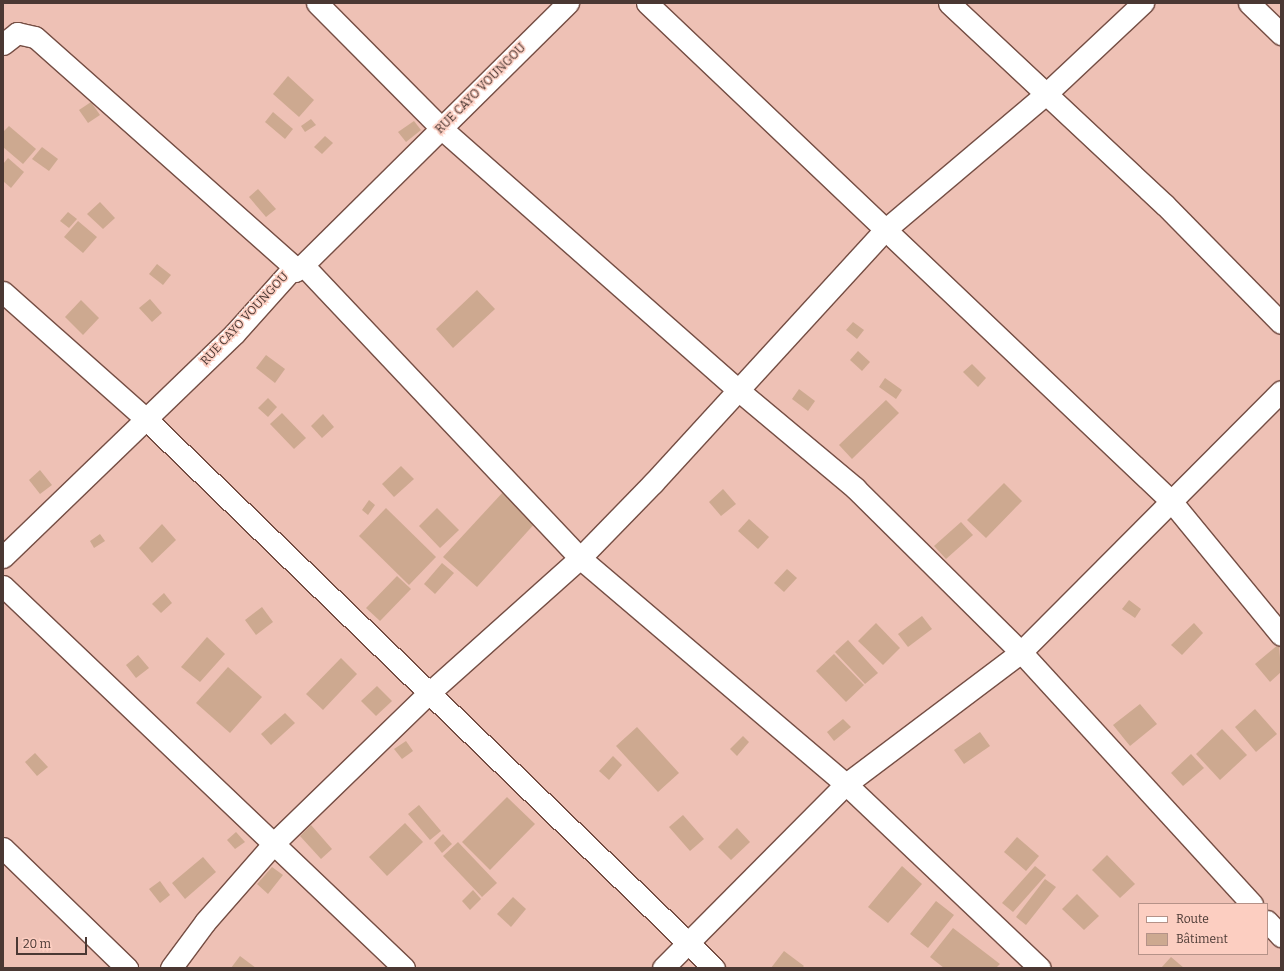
<!DOCTYPE html>
<html>
<head>
<meta charset="utf-8">
<style>
  body { margin:0 }
  #map { position:relative; width:1284px; height:971px; overflow:hidden; background:#eec1b5; font-family:Bitter,serif }
  div>[style] { position:absolute }
  .building>* { inset:0; background:#cda990 }
  .roads { filter:drop-shadow(1px 0 #754e44) drop-shadow(-1px 0 #754e44) drop-shadow(0 1px #754e44) drop-shadow(0 -1px #754e44) }
  .street>* { height:21px; margin:-10.5px; padding:0 10.5px; transform-origin:10.5px; border-radius:10.5px; background:#fff }
  span { translate:-50% -50%; white-space:nowrap; text-align:center; line-height:1.15; -webkit-text-stroke:3px #fccec1; paint-order:stroke }
  .street-label { font-size:12px; color:#4a3833 }
  .frame { position:absolute; inset:0; border:4px solid #4a3833; pointer-events:none }
  .legend { position:absolute; left:1138px; top:903px; width:130px; height:52px; box-sizing:border-box; background:#fccec1; border:1px solid #b59288; margin:0; padding:5px 7px; list-style:none; font-size:12px; color:#4a3833 }
  .legend li { display:flex; align-items:center; gap:8px; height:20px }
  .legend b { width:20px; border:1px solid #b59288 }
  .scale { position:absolute; left:16px; top:937px; width:71px; height:18px; box-sizing:border-box; border:2px solid #4a3833; border-top:0; padding-left:5px; font-size:12px; line-height:14px; white-space:nowrap; color:#4a3833; -webkit-text-stroke:3px #fccec1; paint-order:stroke }
</style>
</head>
<body>
<div id="map">
  <div class="building">
    <div style="clip-path:polygon(288px 76px,314px 100px,299px 117px,273px 94px)"></div>
    <div style="clip-path:polygon(91px 102px,100px 115px,88px 123px,79px 110px)"></div>
    <div style="clip-path:polygon(273px 112px,293px 129px,285px 139px,265px 122px)"></div>
    <div style="clip-path:polygon(311px 119px,316px 125px,305px 132px,301px 126px)"></div>
    <div style="clip-path:polygon(414px 121px,421px 130px,406px 142px,398px 132px)"></div>
    <div style="clip-path:polygon(9px 126px,36px 149px,23px 164px,3px 147px,3px 132px)"></div>
    <div style="clip-path:polygon(325px 136px,333px 143px,322px 154px,314px 147px)"></div>
    <div style="clip-path:polygon(42px 147px,58px 159px,49px 171px,32px 159px)"></div>
    <div style="clip-path:polygon(8px 158px,24px 172px,11px 188px,3px 181px,3px 164px)"></div>
    <div style="clip-path:polygon(258px 189px,276px 209px,266px 217px,249px 197px)"></div>
    <div style="clip-path:polygon(100px 202px,115px 218px,103px 229px,87px 214px)"></div>
    <div style="clip-path:polygon(68px 212px,77px 219px,69px 228px,60px 221px)"></div>
    <div style="clip-path:polygon(78px 221px,97px 237px,83px 253px,64px 237px)"></div>
    <div style="clip-path:polygon(157px 264px,171px 275px,163px 285px,149px 274px)"></div>
    <div style="clip-path:polygon(477px 290px,495px 309px,453px 348px,436px 329px)"></div>
    <div style="clip-path:polygon(150px 299px,162px 313px,152px 322px,139px 308px)"></div>
    <div style="clip-path:polygon(81px 300px,99px 318px,83px 335px,65px 317px)"></div>
    <div style="clip-path:polygon(853px 322px,864px 330px,857px 339px,846px 330px)"></div>
    <div style="clip-path:polygon(858px 351px,870px 362px,862px 371px,850px 360px)"></div>
    <div style="clip-path:polygon(266px 355px,285px 369px,275px 383px,256px 368px)"></div>
    <div style="clip-path:polygon(972px 364px,986px 378px,978px 387px,963px 372px)"></div>
    <div style="clip-path:polygon(885px 378px,902px 390px,896px 399px,879px 387px)"></div>
    <div style="clip-path:polygon(799px 389px,815px 401px,808px 411px,792px 399px)"></div>
    <div style="clip-path:polygon(268px 398px,277px 407px,268px 417px,258px 408px)"></div>
    <div style="clip-path:polygon(886px 400px,899px 413px,852px 459px,839px 445px)"></div>
    <div style="clip-path:polygon(282px 413px,306px 438px,294px 449px,270px 424px)"></div>
    <div style="clip-path:polygon(323px 414px,334px 427px,322px 438px,311px 426px)"></div>
    <div style="clip-path:polygon(401px 466px,414px 479px,394px 497px,382px 484px)"></div>
    <div style="clip-path:polygon(40px 470px,52px 485px,40px 494px,29px 480px)"></div>
    <div style="clip-path:polygon(1004px 483px,1022px 501px,986px 538px,967px 520px)"></div>
    <div style="clip-path:polygon(723px 489px,736px 504px,721px 516px,709px 502px)"></div>
    <div style="clip-path:polygon(504px 491px,537px 521px,477px 587px,443px 557px)"></div>
    <div style="clip-path:polygon(369px 500px,375px 505px,368px 515px,362px 510px)"></div>
    <div style="clip-path:polygon(386px 508px,436px 557px,409px 585px,359px 536px)"></div>
    <div style="clip-path:polygon(437px 508px,459px 530px,440px 548px,419px 526px)"></div>
    <div style="clip-path:polygon(749px 519px,769px 537px,758px 549px,738px 531px)"></div>
    <div style="clip-path:polygon(961px 522px,973px 535px,946px 559px,934px 546px)"></div>
    <div style="clip-path:polygon(162px 524px,176px 540px,152px 563px,139px 548px)"></div>
    <div style="clip-path:polygon(100px 534px,105px 541px,94px 548px,90px 541px)"></div>
    <div style="clip-path:polygon(442px 563px,454px 573px,435px 594px,424px 584px)"></div>
    <div style="clip-path:polygon(787px 569px,797px 578px,784px 592px,774px 583px)"></div>
    <div style="clip-path:polygon(397px 576px,411px 589px,380px 621px,366px 608px)"></div>
    <div style="clip-path:polygon(164px 593px,172px 603px,161px 613px,152px 604px)"></div>
    <div style="clip-path:polygon(1129px 600px,1141px 609px,1135px 618px,1122px 609px)"></div>
    <div style="clip-path:polygon(262px 607px,273px 622px,256px 635px,245px 620px)"></div>
    <div style="clip-path:polygon(922px 616px,932px 629px,908px 647px,898px 634px)"></div>
    <div style="clip-path:polygon(876px 623px,900px 648px,883px 665px,858px 641px)"></div>
    <div style="clip-path:polygon(1194px 623px,1203px 633px,1182px 655px,1171px 645px)"></div>
    <div style="clip-path:polygon(207px 637px,225px 654px,200px 682px,181px 667px)"></div>
    <div style="clip-path:polygon(848px 640px,878px 673px,865px 684px,835px 652px)"></div>
    <div style="clip-path:polygon(1279px 644px,1281px 672px,1270px 682px,1255px 664px)"></div>
    <div style="clip-path:polygon(834px 654px,864px 685px,846px 702px,816px 671px)"></div>
    <div style="clip-path:polygon(138px 655px,149px 668px,136px 678px,126px 665px)"></div>
    <div style="clip-path:polygon(341px 658px,357px 674px,323px 710px,306px 694px)"></div>
    <div style="clip-path:polygon(228px 667px,262px 697px,230px 733px,196px 703px)"></div>
    <div style="clip-path:polygon(377px 686px,392px 701px,376px 716px,361px 701px)"></div>
    <div style="clip-path:polygon(1140px 704px,1157px 724px,1130px 746px,1113px 725px)"></div>
    <div style="clip-path:polygon(1255px 709px,1277px 734px,1256px 752px,1235px 727px)"></div>
    <div style="clip-path:polygon(285px 713px,295px 723px,271px 745px,261px 734px)"></div>
    <div style="clip-path:polygon(843px 719px,851px 727px,834px 741px,827px 732px)"></div>
    <div style="clip-path:polygon(637px 727px,679px 773px,658px 792px,616px 746px)"></div>
    <div style="clip-path:polygon(1222px 729px,1247px 755px,1220px 780px,1196px 754px)"></div>
    <div style="clip-path:polygon(980px 732px,990px 746px,964px 764px,954px 750px)"></div>
    <div style="clip-path:polygon(743px 736px,749px 742px,737px 756px,730px 749px)"></div>
    <div style="clip-path:polygon(406px 741px,413px 751px,402px 759px,394px 749px)"></div>
    <div style="clip-path:polygon(35px 753px,48px 767px,37px 776px,25px 762px)"></div>
    <div style="clip-path:polygon(1191px 754px,1204px 768px,1183px 786px,1171px 773px)"></div>
    <div style="clip-path:polygon(613px 756px,622px 765px,609px 780px,599px 771px)"></div>
    <div style="clip-path:polygon(507px 797px,535px 824px,490px 870px,462px 842px)"></div>
    <div style="clip-path:polygon(419px 805px,441px 831px,430px 840px,408px 814px)"></div>
    <div style="clip-path:polygon(683px 815px,704px 839px,690px 851px,669px 827px)"></div>
    <div style="clip-path:polygon(405px 823px,423px 842px,387px 876px,369px 857px)"></div>
    <div style="clip-path:polygon(311px 825px,332px 849px,321px 859px,300px 836px)"></div>
    <div style="clip-path:polygon(737px 828px,750px 842px,731px 860px,718px 847px)"></div>
    <div style="clip-path:polygon(236px 832px,245px 842px,235px 849px,227px 840px)"></div>
    <div style="clip-path:polygon(443px 834px,452px 844px,442px 853px,434px 843px)"></div>
    <div style="clip-path:polygon(1017px 837px,1039px 856px,1026px 871px,1004px 852px)"></div>
    <div style="clip-path:polygon(458px 842px,497px 883px,482px 897px,443px 856px)"></div>
    <div style="clip-path:polygon(1107px 855px,1135px 884px,1120px 898px,1092px 870px)"></div>
    <div style="clip-path:polygon(203px 857px,216px 872px,185px 899px,172px 883px)"></div>
    <div style="clip-path:polygon(902px 866px,922px 884px,888px 923px,868px 907px)"></div>
    <div style="clip-path:polygon(1035px 866px,1046px 875px,1013px 912px,1002px 903px)"></div>
    <div style="clip-path:polygon(272px 867px,283px 875px,268px 894px,257px 884px)"></div>
    <div style="clip-path:polygon(1045px 879px,1056px 887px,1026px 925px,1016px 917px)"></div>
    <div style="clip-path:polygon(160px 881px,170px 895px,160px 903px,149px 889px)"></div>
    <div style="clip-path:polygon(473px 890px,481px 899px,470px 910px,462px 901px)"></div>
    <div style="clip-path:polygon(1077px 894px,1099px 916px,1084px 930px,1062px 909px)"></div>
    <div style="clip-path:polygon(513px 897px,526px 909px,511px 927px,497px 914px)"></div>
    <div style="clip-path:polygon(936px 901px,954px 915px,928px 948px,910px 934px)"></div>
    <div style="clip-path:polygon(953px 928px,1000px 964px,996px 968px,944px 968px,930px 957px)"></div>
    <div style="clip-path:polygon(784px 951px,804px 966px,802px 968px,771px 968px)"></div>
    <div style="clip-path:polygon(240px 956px,256px 968px,231px 968px)"></div>
    <div style="clip-path:polygon(1171px 957px,1184px 968px,1161px 968px)"></div>
  </div>
  <div class="roads">
    <div class="street">
      <div style="left:317px;top:3px;width:176px;rotate:45.2deg"></div>
      <div style="left:441px;top:128px;width:396px;rotate:41.4deg"></div>
      <div style="left:738px;top:390px;width:153px;rotate:39.9deg"></div>
      <div style="left:855px;top:488px;width:233px;rotate:44.7deg"></div>
      <div style="left:1021px;top:652px;width:342px;rotate:47.5deg"></div>
      <div style="left:647px;top:3px;width:723px;rotate:43.54deg"></div>
      <div style="left:1171px;top:501px;width:173px;rotate:50.6deg"></div>
      <div style="left:949px;top:3px;width:296px;rotate:43.1deg"></div>
      <div style="left:1165px;top:205px;width:165px;rotate:45.5deg"></div>
      <div style="left:1249px;top:3px;width:45px;rotate:44.1deg"></div>
      <div style="left:3px;top:44px;width:18px;rotate:-38deg"></div>
      <div style="left:17px;top:33px;width:18px;rotate:13deg"></div>
      <div style="left:35px;top:37px;width:346px;rotate:41.6deg"></div>
      <div style="left:303px;top:265px;width:403px;rotate:46.6deg"></div>
      <div style="left:580px;top:558px;width:349px;rotate:40.4deg"></div>
      <div style="left:846px;top:784px;width:267px;rotate:43.5deg"></div>
      <div style="left:3px;top:292px;width:191px;rotate:41.6deg"></div>
      <div style="left:146px;top:419px;width:790px;rotate:44.03deg"></div>
      <div style="left:3px;top:557px;width:321px;rotate:-44deg"></div>
      <div style="left:234px;top:334px;width:90px;rotate:-48.2deg"></div>
      <div style="left:294px;top:267px;width:4px;rotate:76deg"></div>
      <div style="left:295px;top:271px;width:10px;rotate:-37deg"></div>
      <div style="left:303px;top:265px;width:373px;rotate:-44.7deg"></div>
      <div style="left:3px;top:586px;width:554px;rotate:43.61deg"></div>
      <div style="left:3px;top:848px;width:173px;rotate:44.1deg"></div>
      <div style="left:1267px;top:921px;width:21px;rotate:47deg"></div>
      <div style="left:171px;top:968px;width:57px;rotate:-53.5deg"></div>
      <div style="left:205px;top:922px;width:106px;rotate:-48.8deg"></div>
      <div style="left:275px;top:842px;width:214px;rotate:-44.1deg"></div>
      <div style="left:429px;top:693px;width:203px;rotate:-41.8deg"></div>
      <div style="left:580px;top:558px;width:105px;rotate:-45.8deg"></div>
      <div style="left:653px;top:483px;width:345px;rotate:-47.5deg"></div>
      <div style="left:886px;top:229px;width:211px;rotate:-40.2deg"></div>
      <div style="left:1047px;top:93px;width:132px;rotate:-43.2deg"></div>
      <div style="left:663px;top:968px;width:260px;rotate:-45.2deg"></div>
      <div style="left:846px;top:784px;width:219px;rotate:-37deg"></div>
      <div style="left:1021px;top:652px;width:368px;rotate:-45.1deg"></div>
    </div>
  </div>
  <div class="street-label">
    <span style="left:481px;top:89px;rotate:-45deg">RUE CAYO VOUNGOU</span>
    <span style="left:245px;top:319px;rotate:-47deg">RUE CAYO VOUNGOU</span>
  </div>
  <div class="frame"></div>
  <ul class="legend">
  <li><b style="height:5px;background:#fff"></b>Route</li>
  <li><b style="height:11px;background:#cda990"></b>Bâtiment</li>
  </ul>
  <div class="scale">20 m</div>
</div>
</body>
</html>
